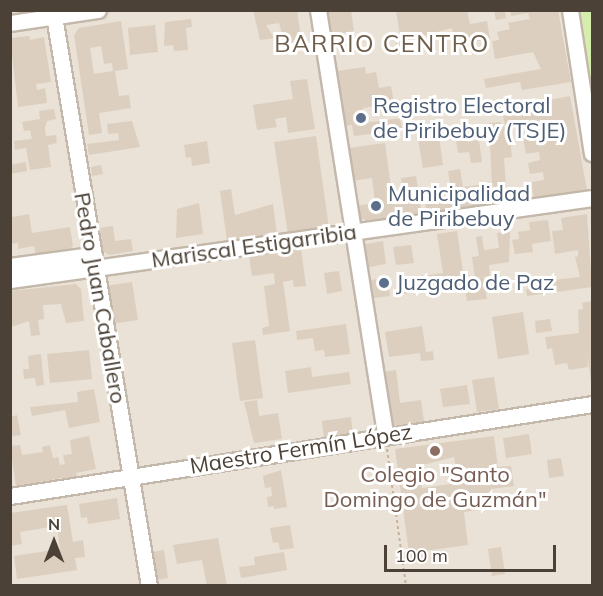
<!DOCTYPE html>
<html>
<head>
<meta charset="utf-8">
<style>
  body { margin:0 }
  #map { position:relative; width:603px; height:596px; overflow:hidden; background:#f6f1e8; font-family:Mulish,sans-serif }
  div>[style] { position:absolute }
  .residential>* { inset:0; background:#eae2d6 }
  .green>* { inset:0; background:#d6eead }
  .building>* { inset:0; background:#dccfbf }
  .path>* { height:2px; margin-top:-1px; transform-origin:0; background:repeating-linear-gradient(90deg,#c6b399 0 3px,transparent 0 6px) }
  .roads { filter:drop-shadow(2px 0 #c3b8aa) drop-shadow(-2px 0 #c3b8aa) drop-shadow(0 2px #c3b8aa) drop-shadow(0 -2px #c3b8aa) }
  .minor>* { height:15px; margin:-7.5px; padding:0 7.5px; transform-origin:7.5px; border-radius:7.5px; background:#fff }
  .dots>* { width:16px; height:16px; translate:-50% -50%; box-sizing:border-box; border:3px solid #fff; border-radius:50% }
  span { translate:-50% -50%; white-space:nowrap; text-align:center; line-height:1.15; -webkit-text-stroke:6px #fff; paint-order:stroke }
  .service-label { font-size:22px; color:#4e5e75 }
  .left { translate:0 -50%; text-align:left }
  .street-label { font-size:22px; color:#4b4136 }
  .education-label { font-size:22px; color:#785e54 }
  .neighbourhood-label { font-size:24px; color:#6f5e4c; letter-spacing:1.5px }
  .frame { position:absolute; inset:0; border:12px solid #4b4136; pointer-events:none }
  .north { position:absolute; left:24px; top:512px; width:60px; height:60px; -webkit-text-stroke:4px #fff; paint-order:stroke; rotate:0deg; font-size:16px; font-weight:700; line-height:24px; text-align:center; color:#4b4136 }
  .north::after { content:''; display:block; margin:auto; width:21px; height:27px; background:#4b4136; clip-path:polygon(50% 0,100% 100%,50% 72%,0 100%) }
  .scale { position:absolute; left:384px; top:545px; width:172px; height:27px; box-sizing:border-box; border:3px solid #4b4136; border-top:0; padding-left:8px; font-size:18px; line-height:21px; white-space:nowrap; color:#4b4136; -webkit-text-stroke:4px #fff; paint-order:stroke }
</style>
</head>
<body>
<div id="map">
  <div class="residential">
    <div style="clip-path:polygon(11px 11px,592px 11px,592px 585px,11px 585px)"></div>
  </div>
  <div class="green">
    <div style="clip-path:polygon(580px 11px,592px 11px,592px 94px)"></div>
  </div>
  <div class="building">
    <div style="clip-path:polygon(253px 10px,297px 10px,302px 45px,286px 48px,279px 23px,266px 25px,274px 38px,260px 40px)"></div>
    <div style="clip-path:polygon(327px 10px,351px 10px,354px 31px,332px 35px)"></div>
    <div style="clip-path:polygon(396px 10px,467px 10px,470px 24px,487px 21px,490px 39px,455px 45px,452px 28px,416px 38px,418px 50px,398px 53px,395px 37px,400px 36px)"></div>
    <div style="clip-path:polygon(494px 10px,505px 10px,506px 18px,496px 20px)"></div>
    <div style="clip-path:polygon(510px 10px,558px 10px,571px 82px,522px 90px,520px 82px,486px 88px,484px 79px,541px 69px,533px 52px,495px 59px,492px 41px,499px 40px,497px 32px,510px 29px,508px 23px,530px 19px,528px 13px,511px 16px)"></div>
    <div style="clip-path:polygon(191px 19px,192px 27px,186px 28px,188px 50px,174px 51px,173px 45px,164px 46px,165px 22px)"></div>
    <div style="clip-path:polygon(evenodd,121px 21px,128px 69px,115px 71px,119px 96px,129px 95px,131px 108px,99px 113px,102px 133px,89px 135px,74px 35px,79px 28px,121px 21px,101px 46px,104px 64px,112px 63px,113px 71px,94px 74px,90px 48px,101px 46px)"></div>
    <div style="clip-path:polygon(155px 25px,158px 52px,130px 55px,128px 28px)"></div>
    <div style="clip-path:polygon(29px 36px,30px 40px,44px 37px,51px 82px,36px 84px,37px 90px,45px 88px,47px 103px,18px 107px,10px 38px)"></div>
    <div style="clip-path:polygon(365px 67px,366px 74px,376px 72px,379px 88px,391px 86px,394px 103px,363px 108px,365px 123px,400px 118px,402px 128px,378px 128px,379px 133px,354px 136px,352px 125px,345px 126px,337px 71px)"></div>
    <div style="clip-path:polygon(307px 79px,315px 129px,288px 133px,286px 117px,275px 119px,277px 127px,257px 130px,253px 105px,293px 99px,290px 81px)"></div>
    <div style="clip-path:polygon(570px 96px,587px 190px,534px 200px,531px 182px,544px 180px,543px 172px,530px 174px,528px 163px,540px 160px,539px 152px,526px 154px,522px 133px,527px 132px,526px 125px,509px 128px,512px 157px,504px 158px,506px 186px,492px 187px,489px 123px,500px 122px,506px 129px,503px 116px,511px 115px,510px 106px,524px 104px,526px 112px,540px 110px,538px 102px)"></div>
    <div style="clip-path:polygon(54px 109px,56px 119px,47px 121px,45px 128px,46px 136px,56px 135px,57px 143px,48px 145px,51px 167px,30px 170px,26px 148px,15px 150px,14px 141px,32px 139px,30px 130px,24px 131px,22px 122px,40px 119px,39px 111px)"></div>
    <div style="clip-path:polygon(132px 121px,140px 147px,89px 155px,87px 144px,119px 140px,118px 133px,108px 134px,107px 124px)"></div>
    <div style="clip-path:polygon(466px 133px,468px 142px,479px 140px,482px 162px,471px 163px,469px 152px,458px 153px,455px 134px)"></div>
    <div style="clip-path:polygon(316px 136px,329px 228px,288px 234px,274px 142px)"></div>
    <div style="clip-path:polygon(439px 136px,443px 165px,423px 168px,418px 139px)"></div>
    <div style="clip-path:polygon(207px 141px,210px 163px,192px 166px,191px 157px,186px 158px,184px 145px)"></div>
    <div style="clip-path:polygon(385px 143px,393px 201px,404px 199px,401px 178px,416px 176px,422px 215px,366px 224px,365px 219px,358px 220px,356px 206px,375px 203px,372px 178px,352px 181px,348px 148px)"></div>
    <div style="clip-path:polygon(26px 162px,27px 171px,10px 174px,10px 165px)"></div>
    <div style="clip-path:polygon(101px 165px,103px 174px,92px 176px,91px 167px)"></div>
    <div style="clip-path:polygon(460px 169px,463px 187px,485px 184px,488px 206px,427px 214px,425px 201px,445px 198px,444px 192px,451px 191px,448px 171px)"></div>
    <div style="clip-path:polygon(231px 189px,235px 215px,273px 204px,277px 234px,227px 241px,220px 191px)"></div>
    <div style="clip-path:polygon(199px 203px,203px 234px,176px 238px,177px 209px)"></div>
    <div style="clip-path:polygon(10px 212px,13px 217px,29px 214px,32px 233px,70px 227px,73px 246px,66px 252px,36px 257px,34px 246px,18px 249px,18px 243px,10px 244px)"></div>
    <div style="clip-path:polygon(587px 214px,592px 287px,527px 296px,526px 289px,545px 286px,544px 281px,580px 277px,575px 257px,578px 256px,578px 250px,555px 254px,552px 231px,563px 230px,561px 218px)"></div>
    <div style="clip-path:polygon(548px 220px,551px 241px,532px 244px,533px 252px,515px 254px,512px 240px,519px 239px,518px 232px,530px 230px,529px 222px)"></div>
    <div style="clip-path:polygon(113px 226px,115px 241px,131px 239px,133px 251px,109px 255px,103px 251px,100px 228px)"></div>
    <div style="clip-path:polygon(457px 231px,464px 279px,475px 278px,472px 257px,479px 256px,476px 237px,482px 236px,484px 250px,499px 248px,497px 233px,510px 231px,509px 262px,489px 265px,490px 276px,484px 277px,487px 299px,467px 301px,464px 285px,403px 294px,401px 279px,443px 273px,437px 234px)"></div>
    <div style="clip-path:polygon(383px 241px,386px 264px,364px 268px,360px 245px)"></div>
    <div style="clip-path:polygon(411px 245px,414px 263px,396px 265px,393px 247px)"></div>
    <div style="clip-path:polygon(301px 249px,306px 286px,294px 287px,293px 280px,283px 282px,290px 331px,263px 335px,262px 328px,269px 326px,264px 286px,275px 284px,274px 273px,252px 276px,249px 256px)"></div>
    <div style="clip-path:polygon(339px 271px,342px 291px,327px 294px,324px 273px)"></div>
    <div style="clip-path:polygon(387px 278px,390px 296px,374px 298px,371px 280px)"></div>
    <div style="clip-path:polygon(132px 282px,138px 320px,111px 324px,105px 286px)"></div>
    <div style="clip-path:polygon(76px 284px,81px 289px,84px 321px,66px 323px,61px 304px,43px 305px,44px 319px,38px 320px,40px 335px,31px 336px,29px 321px,11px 327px,10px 291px)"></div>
    <div style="clip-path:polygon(592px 301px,592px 381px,591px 381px,587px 354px,588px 367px,569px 370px,567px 363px,555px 365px,552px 348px,547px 349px,545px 337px,579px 333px,578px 310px,583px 309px,582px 303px)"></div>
    <div style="clip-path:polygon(523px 312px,529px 354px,498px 359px,492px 317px)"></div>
    <div style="clip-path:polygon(550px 319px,552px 331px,536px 333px,535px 321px)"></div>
    <div style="clip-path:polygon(346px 324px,350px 354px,325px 357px,324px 350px,315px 351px,313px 338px,297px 340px,296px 331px)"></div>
    <div style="clip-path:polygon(422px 326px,426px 352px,433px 351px,434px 360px,421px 361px,420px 353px,389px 357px,385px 332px)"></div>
    <div style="clip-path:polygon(255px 340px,263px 398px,240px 401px,232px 343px)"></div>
    <div style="clip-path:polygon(89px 350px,92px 379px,50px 383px,47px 354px)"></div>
    <div style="clip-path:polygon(41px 354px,44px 385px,36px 386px,35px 378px,24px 379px,23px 369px,29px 369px,28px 356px)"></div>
    <div style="clip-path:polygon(311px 367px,312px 377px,349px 372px,351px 384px,288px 393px,285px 371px)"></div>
    <div style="clip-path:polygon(396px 370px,400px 403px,421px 400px,424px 422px,392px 427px,384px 372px)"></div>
    <div style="clip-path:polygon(494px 377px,499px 409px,477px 412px,472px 380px)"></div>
    <div style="clip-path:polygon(467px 385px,470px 404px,443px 407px,440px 389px)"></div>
    <div style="clip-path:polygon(94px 389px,100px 422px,69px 428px,65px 410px,32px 416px,30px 407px,78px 402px,77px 392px)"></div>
    <div style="clip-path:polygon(257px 400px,259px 416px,278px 413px,282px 439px,254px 443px,244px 402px)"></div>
    <div style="clip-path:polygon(17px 415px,21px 435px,10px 437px,10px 417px)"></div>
    <div style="clip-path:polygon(351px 417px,353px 435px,324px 439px,322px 421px)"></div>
    <div style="clip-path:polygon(529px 434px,532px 454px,506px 458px,503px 438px)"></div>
    <div style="clip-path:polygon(89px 436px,96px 469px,76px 473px,78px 481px,64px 484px,62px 478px,16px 486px,10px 446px,20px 445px,22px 455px,43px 452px,42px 447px,50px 445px,53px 458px,58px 457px,60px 465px,65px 464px,63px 455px,72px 454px,70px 440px)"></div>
    <div style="clip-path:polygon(evenodd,494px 436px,498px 467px,511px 466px,514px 486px,491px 489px,494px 508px,464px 512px,468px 545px,409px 553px,395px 449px,494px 436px,454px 457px,458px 483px,422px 488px,419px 466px,454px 457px)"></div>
    <div style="clip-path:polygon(561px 458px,564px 476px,549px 478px,547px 460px)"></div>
    <div style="clip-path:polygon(281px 470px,287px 507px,274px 509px,274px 506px,268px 507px,267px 497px,272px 496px,271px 487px,265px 488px,263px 476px)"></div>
    <div style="clip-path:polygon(117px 498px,120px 519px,88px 524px,87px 517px,81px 518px,79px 504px)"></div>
    <div style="clip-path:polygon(67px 505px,73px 542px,83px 540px,85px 557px,75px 558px,77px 570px,17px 579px,14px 556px,60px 549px,57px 526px,20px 532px,22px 544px,11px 546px,10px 513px)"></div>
    <div style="clip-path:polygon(290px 525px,294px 548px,280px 550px,278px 542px,273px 543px,270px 528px)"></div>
    <div style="clip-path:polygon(218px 538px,227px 586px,207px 586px,202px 560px,177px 564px,173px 545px)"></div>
    <div style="clip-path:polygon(501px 547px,505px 574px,492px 576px,488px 549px)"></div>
    <div style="clip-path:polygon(164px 550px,168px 578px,158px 580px,153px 552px)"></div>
    <div style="clip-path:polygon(284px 552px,287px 570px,241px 578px,239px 567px,255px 565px,254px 557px)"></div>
  </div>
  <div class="path">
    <div style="left:387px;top:449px;width:138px;rotate:82.1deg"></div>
  </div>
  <div class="roads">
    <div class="minor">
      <div style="left:53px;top:10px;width:584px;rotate:80.54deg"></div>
      <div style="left:318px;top:10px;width:430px;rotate:81deg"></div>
      <div style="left:570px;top:10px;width:145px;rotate:81.3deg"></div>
      <div style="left:10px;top:23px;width:89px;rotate:-8.4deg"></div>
      <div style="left:10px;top:266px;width:82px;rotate:-7.7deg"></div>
      <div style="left:10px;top:280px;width:588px;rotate:-8.02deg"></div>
      <div style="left:10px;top:496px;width:589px;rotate:-8.98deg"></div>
    </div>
  </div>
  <div class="dots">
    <div style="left:361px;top:118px;background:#5c6f8a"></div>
    <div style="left:376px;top:206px;background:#5c6f8a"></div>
    <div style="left:384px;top:283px;background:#5c6f8a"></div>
    <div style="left:435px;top:451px;background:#8d6e63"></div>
  </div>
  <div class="service-label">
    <span class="left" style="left:373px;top:118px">Registro Electoral<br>de Piribebuy (TSJE)</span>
    <span class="left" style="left:388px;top:206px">Municipalidad<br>de Piribebuy</span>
    <span class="left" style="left:396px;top:283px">Juzgado de Paz</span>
  </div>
  <div class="street-label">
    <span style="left:254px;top:246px;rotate:-8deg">Mariscal Estigarribia</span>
    <span style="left:100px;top:298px;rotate:80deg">Pedro Juan Caballero</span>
    <span style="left:301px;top:449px;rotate:-9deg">Maestro Fermín López</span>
  </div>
  <div class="education-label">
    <span style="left:435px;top:487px">Colegio "Santo<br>Domingo de Guzmán"</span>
  </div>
  <div class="neighbourhood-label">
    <span style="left:382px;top:44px">BARRIO CENTRO</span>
  </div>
  <div class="frame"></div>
  <div class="north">N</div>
  <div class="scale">100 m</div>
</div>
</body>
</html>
